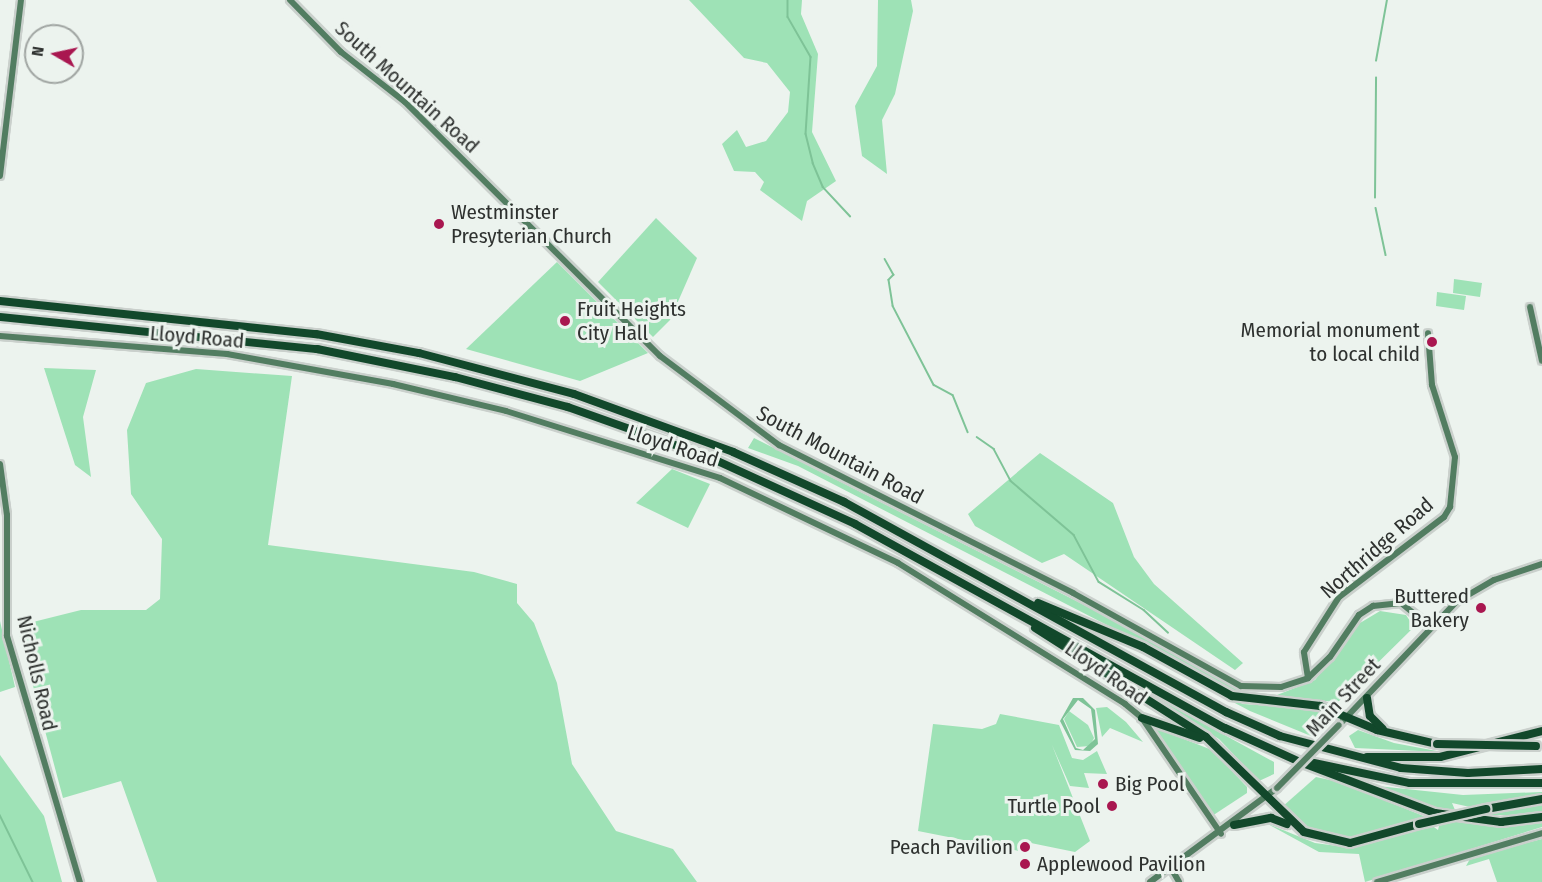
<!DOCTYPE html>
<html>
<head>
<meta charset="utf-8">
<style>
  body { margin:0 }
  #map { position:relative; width:1542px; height:882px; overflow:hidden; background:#ecf3ee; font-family:"Fira Sans Condensed",sans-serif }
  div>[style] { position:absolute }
  .green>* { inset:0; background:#9ee2b6 }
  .water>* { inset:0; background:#7ec397 }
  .stream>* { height:1.5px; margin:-0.75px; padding:0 0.75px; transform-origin:0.75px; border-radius:0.75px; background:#7ec397 }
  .roads { filter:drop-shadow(2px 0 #cad0cc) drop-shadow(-2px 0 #cad0cc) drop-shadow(0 2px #cad0cc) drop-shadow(0 -2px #cad0cc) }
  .secondary>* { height:6px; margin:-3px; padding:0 3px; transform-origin:3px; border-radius:3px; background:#527d61 }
  .highway>* { height:8px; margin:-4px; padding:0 4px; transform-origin:4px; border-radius:4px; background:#12482b }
  .bridges { filter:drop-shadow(2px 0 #cad0cc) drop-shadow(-2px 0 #cad0cc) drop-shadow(0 2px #cad0cc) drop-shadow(0 -2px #cad0cc) }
  .secondary-bridge>* { height:6px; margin:-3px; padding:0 3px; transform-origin:3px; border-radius:3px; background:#527d61 }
  .highway-bridge>* { height:8px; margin:-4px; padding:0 4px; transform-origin:4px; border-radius:4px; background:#12482b }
  .dots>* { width:16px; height:16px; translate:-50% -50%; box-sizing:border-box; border:3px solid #ecf3ee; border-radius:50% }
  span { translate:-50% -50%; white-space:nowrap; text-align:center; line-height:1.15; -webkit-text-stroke:6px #ecf3ee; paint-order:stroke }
  .street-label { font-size:21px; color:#2e312f }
  .poi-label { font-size:21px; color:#2e312f }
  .left { translate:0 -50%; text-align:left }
  .right { translate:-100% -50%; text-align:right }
  .north { position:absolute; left:24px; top:24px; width:60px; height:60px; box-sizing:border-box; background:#ecf3ee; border:2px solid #a0a5a2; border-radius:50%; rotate:279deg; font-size:16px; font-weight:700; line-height:24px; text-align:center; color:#2e312f }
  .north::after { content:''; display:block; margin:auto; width:21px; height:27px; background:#a91750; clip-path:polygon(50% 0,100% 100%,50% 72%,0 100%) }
</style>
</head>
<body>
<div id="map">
  <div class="green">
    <div style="clip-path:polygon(689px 0,802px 0,801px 14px,818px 54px,812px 132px,836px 181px,807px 201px,802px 221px,760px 190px,764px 182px,755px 172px,734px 171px,722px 144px,737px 130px,746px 147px,766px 141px,788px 112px,790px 92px,767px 63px,744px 58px)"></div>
    <div style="clip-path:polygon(878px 0,911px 0,913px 11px,895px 94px,882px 120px,887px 174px,862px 156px,855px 106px,877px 66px)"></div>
    <div style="clip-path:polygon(656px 218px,697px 258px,670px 320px,653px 337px,598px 282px)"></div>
    <div style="clip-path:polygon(557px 262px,648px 353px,580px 381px,466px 349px)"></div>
    <div style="clip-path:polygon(1454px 279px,1482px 283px,1480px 297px,1453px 293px)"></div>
    <div style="clip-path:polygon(1437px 292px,1466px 296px,1464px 310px,1436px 306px)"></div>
    <div style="clip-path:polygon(44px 368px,96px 370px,83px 417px,91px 477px,75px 465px)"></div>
    <div style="clip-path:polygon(196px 369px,292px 376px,268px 545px,474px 572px,517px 584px,517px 603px,534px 623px,557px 683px,572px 764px,616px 831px,673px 849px,697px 882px,157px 882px,121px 781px,63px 798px,17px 626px,81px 610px,146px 610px,160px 599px,162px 539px,131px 494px,127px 430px,146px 383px)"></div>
    <div style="clip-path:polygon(754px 438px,1098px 612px,1244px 693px,1277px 695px,1315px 680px,1360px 623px,1380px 611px,1406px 615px,1414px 627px,1338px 702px,1241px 694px,798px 466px,748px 448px)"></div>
    <div style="clip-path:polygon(1040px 453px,1113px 503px,1134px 557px,1154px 584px,1243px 663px,1235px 670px,1064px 554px,1042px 563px,975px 526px,968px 514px)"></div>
    <div style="clip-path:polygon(672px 469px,710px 484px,688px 528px,636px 503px)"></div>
    <div style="clip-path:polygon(0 621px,15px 687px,0 692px)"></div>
    <div style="clip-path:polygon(1163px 665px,1243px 704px,1314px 709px,1326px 714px,1326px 720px,1311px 728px,1311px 736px,1250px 711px)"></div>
    <div style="clip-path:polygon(1106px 670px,1274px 762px,1274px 774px,1259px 781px,1219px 739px)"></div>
    <div style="clip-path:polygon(1107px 707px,1126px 722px,1143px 742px,1110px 728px,1102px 737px,1096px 708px)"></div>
    <div style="clip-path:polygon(1069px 711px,1088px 725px,1094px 738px,1090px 746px,1077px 747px,1064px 719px)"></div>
    <div style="clip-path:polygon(1000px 714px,1059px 725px,1072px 758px,1083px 760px,1097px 751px,1107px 774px,1084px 773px,1089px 788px,1070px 786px,1052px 745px,1090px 841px,1075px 852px,1021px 841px,1019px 851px,918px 831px,933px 724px,982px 729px,996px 724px)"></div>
    <div style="clip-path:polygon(1153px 727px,1212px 750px,1247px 787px,1247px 793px,1212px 816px)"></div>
    <div style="clip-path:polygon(1358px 730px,1394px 743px,1442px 752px,1355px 748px,1349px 736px)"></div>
    <div style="clip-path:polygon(0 755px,44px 816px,62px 882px,0 882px)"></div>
    <div style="clip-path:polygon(1316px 777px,1339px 782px,1426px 817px,1357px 838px,1310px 830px,1282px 807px)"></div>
    <div style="clip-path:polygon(1368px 785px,1463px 795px,1542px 792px,1542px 797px,1470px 807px,1452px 803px,1455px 810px,1448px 812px)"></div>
    <div style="clip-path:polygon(1542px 805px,1542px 813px,1533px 815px,1474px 815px)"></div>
    <div style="clip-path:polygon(1449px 821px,1499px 826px,1542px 822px,1542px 827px,1365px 882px,1359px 854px,1319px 852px,1266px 823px,1315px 843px,1352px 848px,1431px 825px,1438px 830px,1440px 822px)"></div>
    <div style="clip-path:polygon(1542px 839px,1542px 882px,1497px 882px,1489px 859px,1466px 866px,1471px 857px)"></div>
  </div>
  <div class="water">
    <div style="clip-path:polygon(evenodd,1073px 698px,1083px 698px,1095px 710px,1098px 744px,1090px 751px,1075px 750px,1060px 721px,1073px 698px,1078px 700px,1091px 709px,1095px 739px,1083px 750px,1076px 748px,1063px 719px,1078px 700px)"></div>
  </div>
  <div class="stream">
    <div style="left:788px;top:0;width:17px;rotate:90deg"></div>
    <div style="left:788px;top:17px;width:46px;rotate:60.1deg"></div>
    <div style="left:811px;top:57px;width:77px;rotate:93.7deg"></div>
    <div style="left:806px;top:134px;width:30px;rotate:76deg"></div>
    <div style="left:813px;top:163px;width:26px;rotate:67deg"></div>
    <div style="left:823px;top:187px;width:40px;rotate:47deg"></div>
    <div style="left:1376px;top:61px;width:62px;rotate:-79.8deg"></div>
    <div style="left:1375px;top:198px;width:120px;rotate:-89.5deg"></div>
    <div style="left:1376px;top:208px;width:48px;rotate:78deg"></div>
    <div style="left:885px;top:259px;width:18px;rotate:61deg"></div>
    <div style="left:894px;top:275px;width:7px;rotate:135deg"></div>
    <div style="left:889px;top:280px;width:26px;rotate:81deg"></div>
    <div style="left:893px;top:306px;width:89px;rotate:62.6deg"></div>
    <div style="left:934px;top:385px;width:21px;rotate:28deg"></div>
    <div style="left:953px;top:395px;width:40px;rotate:68deg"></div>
    <div style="left:977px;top:437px;width:21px;rotate:35deg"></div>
    <div style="left:994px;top:449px;width:36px;rotate:62deg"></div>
    <div style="left:1011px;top:481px;width:83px;rotate:40.6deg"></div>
    <div style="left:1074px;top:535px;width:53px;rotate:62deg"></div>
    <div style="left:1099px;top:582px;width:53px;rotate:31.9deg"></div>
    <div style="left:1144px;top:610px;width:33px;rotate:43deg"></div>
    <div style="left:0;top:815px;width:75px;rotate:63.8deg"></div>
  </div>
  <div class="roads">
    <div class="secondary">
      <div style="left:290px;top:0;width:73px;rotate:45.6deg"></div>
      <div style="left:341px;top:52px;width:81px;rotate:38deg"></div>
      <div style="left:405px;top:102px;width:360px;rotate:44.9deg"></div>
      <div style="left:660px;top:356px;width:149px;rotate:36.8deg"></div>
      <div style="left:779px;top:445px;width:329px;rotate:26.7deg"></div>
      <div style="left:1073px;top:593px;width:192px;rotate:29deg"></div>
      <div style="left:1241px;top:686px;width:40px;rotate:1.4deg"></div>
      <div style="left:1281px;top:687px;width:28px;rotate:-18deg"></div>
      <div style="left:1308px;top:678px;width:30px;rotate:-44deg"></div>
      <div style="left:1330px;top:657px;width:51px;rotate:-55.4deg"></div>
      <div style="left:1359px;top:615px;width:17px;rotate:-33deg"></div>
      <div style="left:1373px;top:606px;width:28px;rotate:-6deg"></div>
      <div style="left:1401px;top:603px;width:38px;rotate:39deg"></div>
      <div style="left:0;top:176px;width:177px;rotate:-83.2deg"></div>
      <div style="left:1530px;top:307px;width:55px;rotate:77.5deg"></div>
      <div style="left:0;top:336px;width:228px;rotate:4.5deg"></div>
      <div style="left:227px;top:354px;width:169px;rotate:10.2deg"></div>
      <div style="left:393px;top:384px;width:116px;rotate:13.4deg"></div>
      <div style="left:506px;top:411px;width:224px;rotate:17.4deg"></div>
      <div style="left:720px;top:478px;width:197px;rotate:25.5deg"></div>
      <div style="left:898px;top:563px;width:267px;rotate:31.8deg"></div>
      <div style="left:1125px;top:704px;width:22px;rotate:39deg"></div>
      <div style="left:1142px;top:718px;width:140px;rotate:55.7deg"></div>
      <div style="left:0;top:464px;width:51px;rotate:82.2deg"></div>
      <div style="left:7px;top:515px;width:121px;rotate:90deg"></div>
      <div style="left:7px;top:636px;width:257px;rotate:73.5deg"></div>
      <div style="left:1308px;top:678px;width:26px;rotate:-99deg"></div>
      <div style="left:1304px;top:652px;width:65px;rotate:-57.5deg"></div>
      <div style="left:1339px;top:597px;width:132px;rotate:-37.3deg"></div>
      <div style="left:1444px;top:517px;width:12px;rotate:-59deg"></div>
      <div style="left:1450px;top:507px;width:50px;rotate:-84.3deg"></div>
      <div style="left:1455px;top:457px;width:76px;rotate:-107.7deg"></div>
      <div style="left:1432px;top:385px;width:52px;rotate:-94.4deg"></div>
      <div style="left:1339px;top:725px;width:170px;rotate:-46.4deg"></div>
      <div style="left:1456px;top:602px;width:44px;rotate:-30.1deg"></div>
      <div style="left:1494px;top:580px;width:51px;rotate:-18.4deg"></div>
      <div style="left:1171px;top:868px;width:16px;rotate:60deg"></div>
      <div style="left:1150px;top:882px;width:158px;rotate:-36.5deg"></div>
      <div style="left:1377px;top:882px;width:172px;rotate:-16.5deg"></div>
    </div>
    <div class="highway">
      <div style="left:0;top:301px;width:318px;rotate:6deg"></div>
      <div style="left:316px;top:334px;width:105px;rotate:10.5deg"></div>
      <div style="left:419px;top:353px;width:160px;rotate:14.8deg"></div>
      <div style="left:574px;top:394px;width:169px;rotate:20deg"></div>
      <div style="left:733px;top:452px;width:122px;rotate:24.2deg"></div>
      <div style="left:844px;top:502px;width:436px;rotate:28.8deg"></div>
      <div style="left:1226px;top:712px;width:59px;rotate:24deg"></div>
      <div style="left:1280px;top:736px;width:125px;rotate:14.8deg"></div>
      <div style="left:1401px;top:768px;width:67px;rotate:4.3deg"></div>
      <div style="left:1468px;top:773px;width:74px;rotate:-3.1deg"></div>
      <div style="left:0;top:317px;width:319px;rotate:5.8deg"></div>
      <div style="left:317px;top:349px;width:141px;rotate:11.5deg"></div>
      <div style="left:455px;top:377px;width:117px;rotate:14.9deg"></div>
      <div style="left:568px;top:407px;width:152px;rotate:19.6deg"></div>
      <div style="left:711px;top:458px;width:158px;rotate:24.6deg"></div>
      <div style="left:855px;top:524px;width:423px;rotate:28.9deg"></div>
      <div style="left:1225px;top:728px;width:82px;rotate:24.4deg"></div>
      <div style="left:1300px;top:762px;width:144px;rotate:20.7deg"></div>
      <div style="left:1435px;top:813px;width:67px;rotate:7.8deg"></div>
      <div style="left:1501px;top:822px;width:41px;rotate:-7deg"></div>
      <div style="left:1038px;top:603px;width:114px;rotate:22.7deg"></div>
      <div style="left:1143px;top:647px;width:102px;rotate:28.8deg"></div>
      <div style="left:1232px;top:696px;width:89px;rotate:6.5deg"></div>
      <div style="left:1320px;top:706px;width:62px;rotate:22.8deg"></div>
      <div style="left:1377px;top:730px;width:62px;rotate:13.1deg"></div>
      <div style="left:1035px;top:628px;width:203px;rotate:32.5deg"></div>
      <div style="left:1206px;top:737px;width:136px;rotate:44.1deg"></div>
      <div style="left:1304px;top:832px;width:47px;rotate:13.4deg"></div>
      <div style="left:1350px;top:843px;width:72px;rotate:-15.4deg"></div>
      <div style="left:1367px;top:698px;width:18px;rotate:81deg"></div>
      <div style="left:1370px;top:716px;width:18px;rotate:45deg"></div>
      <div style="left:1142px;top:718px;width:61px;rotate:19deg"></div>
      <div style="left:1367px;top:757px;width:73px"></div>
      <div style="left:1440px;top:757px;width:105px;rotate:-14.3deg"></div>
      <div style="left:1314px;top:763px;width:98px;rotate:11.8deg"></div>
      <div style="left:1410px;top:783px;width:132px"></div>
      <div style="left:1486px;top:809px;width:57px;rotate:-10.1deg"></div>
      <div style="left:1234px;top:825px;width:38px;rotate:-11deg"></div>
      <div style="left:1271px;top:818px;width:17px;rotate:21deg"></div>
    </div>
  </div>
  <div class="bridges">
    <div class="secondary-bridge">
      <div style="left:1277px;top:788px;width:88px;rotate:-45.5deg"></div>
    </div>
    <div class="highway-bridge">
      <div style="left:1437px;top:744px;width:99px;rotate:1.2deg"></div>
      <div style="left:1419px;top:824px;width:69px;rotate:-12.6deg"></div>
    </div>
  </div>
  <div class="dots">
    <div style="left:439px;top:224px;background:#a91750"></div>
    <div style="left:565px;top:321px;background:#a91750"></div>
    <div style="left:1432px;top:342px;background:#a91750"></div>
    <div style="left:1481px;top:608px;background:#a91750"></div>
    <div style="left:1103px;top:784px;background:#a91750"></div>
    <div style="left:1112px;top:806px;background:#a91750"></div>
    <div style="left:1025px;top:847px;background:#a91750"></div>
    <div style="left:1025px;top:864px;background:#a91750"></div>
  </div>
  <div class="street-label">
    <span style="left:407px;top:87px;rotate:42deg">South Mountain Road</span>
    <span style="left:197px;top:337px;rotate:5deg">Lloyd Road</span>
    <span style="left:673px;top:446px;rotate:18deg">Lloyd Road</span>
    <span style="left:840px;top:455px;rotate:28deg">South Mountain Road</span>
    <span style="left:1377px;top:548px;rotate:-41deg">Northridge Road</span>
    <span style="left:37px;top:673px;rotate:77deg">Nicholls Road</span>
    <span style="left:1106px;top:673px;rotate:35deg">Lloyd Road</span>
    <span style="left:1343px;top:697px;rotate:-47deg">Main Street</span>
  </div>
  <div class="poi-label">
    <span class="left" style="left:451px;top:224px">Westminster<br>Presyterian Church</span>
    <span class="left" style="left:577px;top:321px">Fruit Heights<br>City Hall</span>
    <span class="right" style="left:1420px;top:342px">Memorial monument<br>to local child</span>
    <span class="right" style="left:1469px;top:608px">Buttered<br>Bakery</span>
    <span class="left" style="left:1115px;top:784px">Big Pool</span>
    <span class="right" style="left:1100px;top:806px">Turtle Pool</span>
    <span class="right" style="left:1013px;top:847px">Peach Pavilion</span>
    <span class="left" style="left:1037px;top:864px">Applewood Pavilion</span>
  </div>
  <div class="north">N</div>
</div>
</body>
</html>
